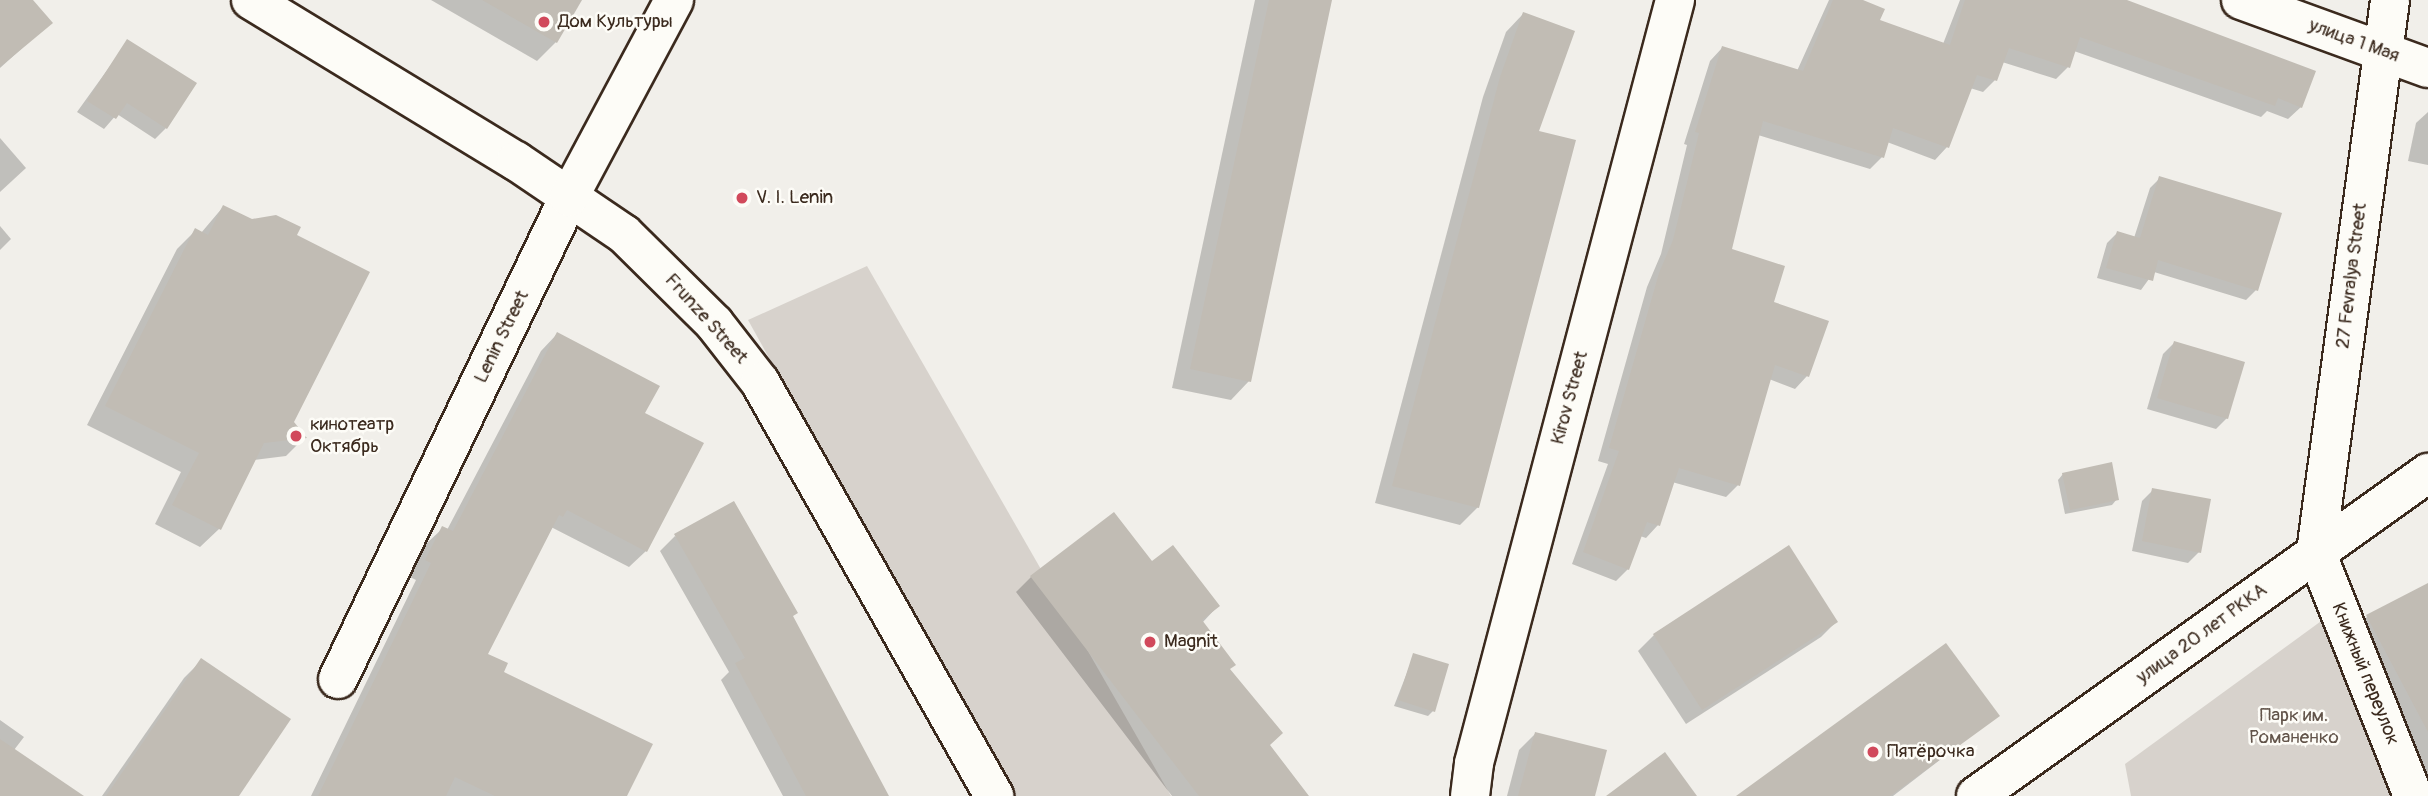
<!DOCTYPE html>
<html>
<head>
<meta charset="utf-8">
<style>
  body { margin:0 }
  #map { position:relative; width:2428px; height:796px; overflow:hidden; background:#f1efea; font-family:Pangolin,sans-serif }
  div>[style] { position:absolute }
  .green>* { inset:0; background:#d7d2cc }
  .shadow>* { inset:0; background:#0003 }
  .building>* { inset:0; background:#c1bcb4 }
  .roads { filter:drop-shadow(2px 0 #3b2a1e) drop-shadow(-2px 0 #3b2a1e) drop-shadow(0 2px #3b2a1e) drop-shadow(0 -2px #3b2a1e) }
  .minor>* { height:38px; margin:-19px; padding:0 19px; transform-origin:19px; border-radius:19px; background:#fdfcf7 }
  .tertiary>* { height:38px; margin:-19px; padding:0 19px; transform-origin:19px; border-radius:19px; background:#fdfcf7 }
  .dots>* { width:19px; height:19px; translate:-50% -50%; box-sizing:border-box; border:4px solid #fdfcf7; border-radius:50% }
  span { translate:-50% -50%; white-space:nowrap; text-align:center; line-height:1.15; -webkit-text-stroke:5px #fdfcf7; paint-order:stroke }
  .poi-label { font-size:19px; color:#3b2a1e }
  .left { translate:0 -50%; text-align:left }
  .street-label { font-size:19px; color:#3b2a1e }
  .park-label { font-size:19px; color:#62544a }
</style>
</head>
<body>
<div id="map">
  <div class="green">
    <div style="clip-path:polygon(867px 266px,1171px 796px,1013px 796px,748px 320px)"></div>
    <div style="clip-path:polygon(2324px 619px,2399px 796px,2131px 796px,2125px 764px)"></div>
  </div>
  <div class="shadow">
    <div style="clip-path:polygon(0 0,31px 0,50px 23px,0 68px)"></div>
    <div style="clip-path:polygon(431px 0,580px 0,556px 42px,537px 61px)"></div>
    <div style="clip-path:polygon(1255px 0,1330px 0,1249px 381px,1231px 400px,1172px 388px)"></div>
    <div style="clip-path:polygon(1829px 0,1858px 0,1878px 21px,1943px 44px,1960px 0,2117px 0,2301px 107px,2288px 119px,2267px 111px,2261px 117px,2074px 51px,2068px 67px,2056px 79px,2002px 62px,1995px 80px,1983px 92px,1970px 88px,1947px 147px,1935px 160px,1887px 142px,1882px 157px,1870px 169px,1758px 135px,1730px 250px,1772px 303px,1807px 376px,1795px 389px,1769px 379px,1738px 485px,1726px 497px,1672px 482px,1658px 525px,1646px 538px,1640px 536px,1628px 569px,1616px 581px,1572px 564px,1608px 464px,1598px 461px,1647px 287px,1661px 254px,1687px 145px,1684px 144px,1710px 61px,1722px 48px,1797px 71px)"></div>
    <div style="clip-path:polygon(1523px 14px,1537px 132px,1478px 507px,1460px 525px,1375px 503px,1483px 97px,1506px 32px)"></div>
    <div style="clip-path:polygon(128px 41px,166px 128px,155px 139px,117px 114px,104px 129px,77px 112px)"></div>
    <div style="clip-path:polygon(2428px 112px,2428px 165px,2408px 161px,2416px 123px)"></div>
    <div style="clip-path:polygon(0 138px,26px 168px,0 192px)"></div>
    <div style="clip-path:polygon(2160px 178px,2256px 290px,2246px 300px,2154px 272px,2141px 290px,2097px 278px,2107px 243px,2117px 233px,2134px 238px,2150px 188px)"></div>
    <div style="clip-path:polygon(223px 207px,252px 221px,292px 422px,304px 438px,286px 456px,254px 460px,219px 529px,200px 547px,155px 524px,181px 472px,87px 425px,177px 249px,195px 231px,201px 233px)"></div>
    <div style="clip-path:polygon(0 226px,11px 239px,0 250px)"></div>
    <div style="clip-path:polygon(557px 334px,643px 414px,646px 551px,629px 567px,551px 527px,486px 655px,625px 796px,311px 796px,416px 580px,410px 577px,426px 544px,443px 528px,447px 530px,541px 351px)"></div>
    <div style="clip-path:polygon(2174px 343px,2227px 418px,2216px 429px,2147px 409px,2163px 354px)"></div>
    <div style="clip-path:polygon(2063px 474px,2117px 499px,2112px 505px,2065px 514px,2058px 480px)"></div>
    <div style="clip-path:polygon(2153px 490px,2199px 552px,2188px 563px,2132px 551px,2142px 501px)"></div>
    <div style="clip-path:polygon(675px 536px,791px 617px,887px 796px,783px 796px,721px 680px,729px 672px,660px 551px)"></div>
    <div style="clip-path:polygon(1152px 563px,1218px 606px,1202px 623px,1269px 746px,1307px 796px,1172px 796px,1016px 592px,1031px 577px)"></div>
    <div style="clip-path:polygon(2428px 585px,2428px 785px,2348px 635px,2367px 617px)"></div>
    <div style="clip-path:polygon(1836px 622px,1821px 637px,1686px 724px,1638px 651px,1654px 635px)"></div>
    <div style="clip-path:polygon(1414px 655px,1433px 711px,1428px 716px,1394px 706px)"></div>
    <div style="clip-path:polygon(202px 660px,237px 796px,102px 796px,184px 678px)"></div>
    <div style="clip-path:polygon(1997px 716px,1893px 796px,1739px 796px)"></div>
    <div style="clip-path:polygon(0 720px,24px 737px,14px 750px,81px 796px,0 796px)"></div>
    <div style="clip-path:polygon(1536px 733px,1593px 796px,1507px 796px,1519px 750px)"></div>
  </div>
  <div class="building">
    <div style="clip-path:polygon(0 0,33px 0,53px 23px,0 67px)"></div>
    <div style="clip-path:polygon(482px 0,582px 0,557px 43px)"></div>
    <div style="clip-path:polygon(1269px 0,1332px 0,1251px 382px,1190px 369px)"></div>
    <div style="clip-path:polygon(1833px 0,1863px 0,1885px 9px,1880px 20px,1950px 45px,1965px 0,2127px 0,2316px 71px,2302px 108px,2278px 98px,2275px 106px,2080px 37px,2070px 68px,2009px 48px,1997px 81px,1977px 75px,1949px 148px,1893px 128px,1884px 158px,1763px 121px,1732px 249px,1785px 266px,1774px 302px,1829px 321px,1809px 377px,1775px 365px,1740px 486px,1679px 468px,1660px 526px,1647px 522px,1629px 570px,1583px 552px,1619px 451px,1609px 448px,1659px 273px,1673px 240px,1699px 133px,1695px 132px,1722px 46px,1803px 71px)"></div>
    <div style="clip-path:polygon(1523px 12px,1575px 31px,1539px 131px,1576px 140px,1479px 508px,1392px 486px,1500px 77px)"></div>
    <div style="clip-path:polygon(127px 39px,197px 83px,167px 129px,127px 103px,116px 119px,87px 101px)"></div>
    <div style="clip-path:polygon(2159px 176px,2282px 213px,2258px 291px,2158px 260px,2153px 281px,2106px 268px,2117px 231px,2140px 238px)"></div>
    <div style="clip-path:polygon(223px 205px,252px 219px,276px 215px,301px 227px,297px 235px,370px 272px,294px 422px,307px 438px,264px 443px,221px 530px,172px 505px,199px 453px,105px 406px,195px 228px,208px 235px)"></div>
    <div style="clip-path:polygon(557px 332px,660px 386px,645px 413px,704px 443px,647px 552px,567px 510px,563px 517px,559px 515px,488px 654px,508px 663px,504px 672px,653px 744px,627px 796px,495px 796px,455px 777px,446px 796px,318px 796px,431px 563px,425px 560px,442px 526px,453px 531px)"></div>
    <div style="clip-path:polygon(2174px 341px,2245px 362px,2228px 419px,2157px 398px)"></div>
    <div style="clip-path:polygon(2112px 462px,2119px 500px,2070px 510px,2062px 473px)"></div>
    <div style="clip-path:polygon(2152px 488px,2211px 499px,2201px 553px,2142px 541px)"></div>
    <div style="clip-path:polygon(734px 501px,798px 613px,793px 616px,889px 796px,806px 796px,735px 663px,745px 658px,674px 534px)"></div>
    <div style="clip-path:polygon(1114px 512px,1152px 561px,1173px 545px,1220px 606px,1202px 620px,1236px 665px,1230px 669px,1283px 733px,1270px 745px,1309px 796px,1199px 796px,1030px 576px)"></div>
    <div style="clip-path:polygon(1789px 545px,1838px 622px,1702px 710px,1653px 634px)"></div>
    <div style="clip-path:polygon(2428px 583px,2428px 732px,2366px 615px)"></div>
    <div style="clip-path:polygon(1946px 643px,2000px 716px,1890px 796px,1736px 796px)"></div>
    <div style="clip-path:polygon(1413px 653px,1449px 664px,1435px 712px,1398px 700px)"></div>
    <div style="clip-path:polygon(201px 658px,291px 719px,239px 796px,106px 796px)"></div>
    <div style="clip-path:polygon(1535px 732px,1607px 750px,1595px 796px,1518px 796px)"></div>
    <div style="clip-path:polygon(0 739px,84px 796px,0 796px)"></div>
    <div style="clip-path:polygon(1665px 752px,1697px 796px,1606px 796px)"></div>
  </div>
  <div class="roads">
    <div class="minor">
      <div style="left:2241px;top:0;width:199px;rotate:20deg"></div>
      <div style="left:2316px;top:552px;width:263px;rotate:68.3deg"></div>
    </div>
    <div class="tertiary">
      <div style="left:251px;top:0;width:310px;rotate:31.3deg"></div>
      <div style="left:516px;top:161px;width:130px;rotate:34.1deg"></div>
      <div style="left:624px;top:234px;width:127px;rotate:44.7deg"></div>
      <div style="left:714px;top:323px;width:75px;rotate:52.1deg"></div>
      <div style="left:760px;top:382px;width:476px;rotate:60.5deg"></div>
      <div style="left:2316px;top:552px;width:557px;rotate:-82.36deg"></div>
      <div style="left:338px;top:679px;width:534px;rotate:-64.39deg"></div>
      <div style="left:569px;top:197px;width:223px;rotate:-61.9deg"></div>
      <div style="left:1470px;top:796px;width:33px;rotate:-83deg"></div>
      <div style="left:1474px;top:763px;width:789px;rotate:-75.24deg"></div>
      <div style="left:1976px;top:796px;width:556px;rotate:-35.55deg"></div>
    </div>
  </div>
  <div class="dots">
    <div style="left:544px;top:22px;background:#d1495b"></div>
    <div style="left:742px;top:198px;background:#d1495b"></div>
    <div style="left:296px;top:436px;background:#d1495b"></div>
    <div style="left:1150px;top:642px;background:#d1495b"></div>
    <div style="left:1873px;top:752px;background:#d1495b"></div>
  </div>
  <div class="poi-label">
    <span class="left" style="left:558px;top:22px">Дом Культуры</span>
    <span class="left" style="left:756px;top:198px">V. I. Lenin</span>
    <span class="left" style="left:310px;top:436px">кинотеатр<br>Октябрь</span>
    <span class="left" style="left:1164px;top:642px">Magnit</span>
    <span class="left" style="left:1887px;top:752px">Пятёрочка</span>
  </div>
  <div class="street-label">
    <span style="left:2354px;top:41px;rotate:20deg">улица 1 Мая</span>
    <span style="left:2352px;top:276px;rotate:-83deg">27 Fevralya Street</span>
    <span style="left:706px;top:319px;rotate:48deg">Frunze Street</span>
    <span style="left:502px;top:337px;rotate:-64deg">Lenin Street</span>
    <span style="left:1570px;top:398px;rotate:-75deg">Kirov Street</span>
    <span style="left:2202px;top:634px;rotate:-36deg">улица 20 лет РККА</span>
    <span style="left:2365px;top:674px;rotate:68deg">Книжный переулок</span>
  </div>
  <div class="park-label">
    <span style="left:2294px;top:727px">Парк им.<br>Романенко</span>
  </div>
</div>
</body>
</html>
